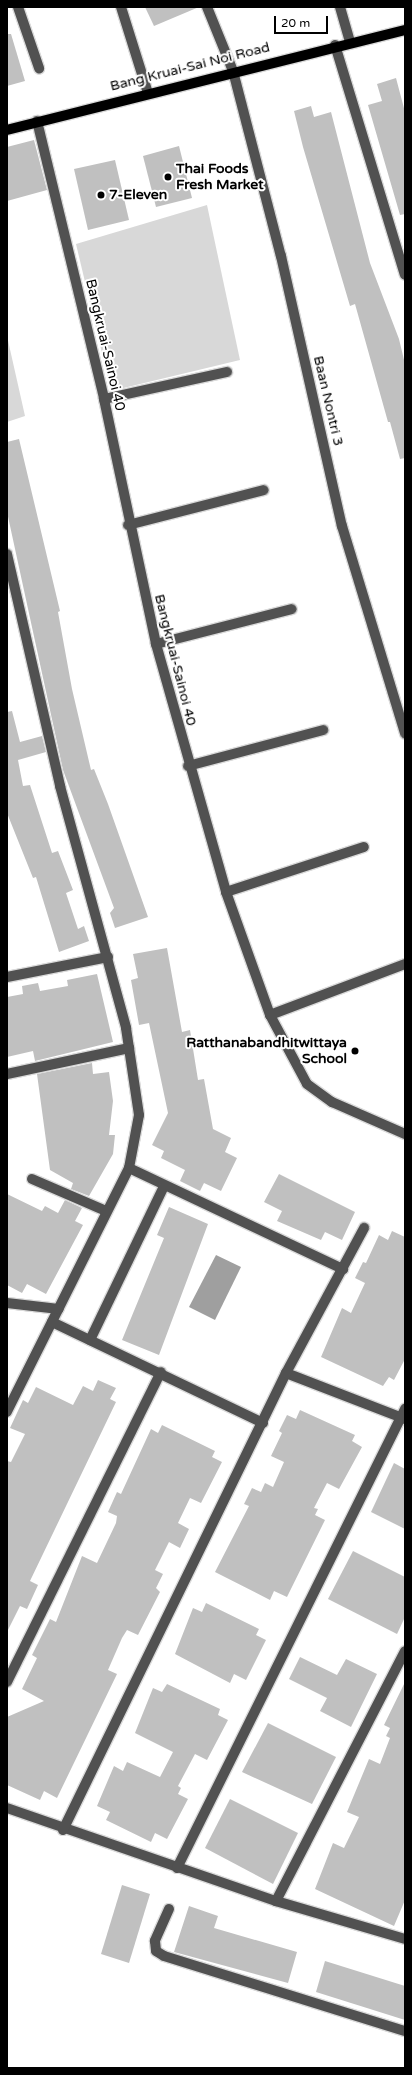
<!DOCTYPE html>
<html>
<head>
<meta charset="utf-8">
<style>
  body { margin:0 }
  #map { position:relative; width:412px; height:2075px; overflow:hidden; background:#fff; font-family:"Varela Round",sans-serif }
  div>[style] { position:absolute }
  .green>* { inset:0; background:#d8d8d8 }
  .water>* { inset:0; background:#9f9f9f }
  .building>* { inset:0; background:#c0c0c0 }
  .roads { filter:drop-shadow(1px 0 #dbdbdb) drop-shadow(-1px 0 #dbdbdb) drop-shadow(0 1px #dbdbdb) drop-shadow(0 -1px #dbdbdb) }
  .minor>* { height:10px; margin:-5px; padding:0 5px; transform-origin:5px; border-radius:5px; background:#515151 }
  .major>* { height:10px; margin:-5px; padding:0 5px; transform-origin:5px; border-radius:5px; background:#000 }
  .dots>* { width:11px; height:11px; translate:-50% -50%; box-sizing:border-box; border:2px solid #fff; border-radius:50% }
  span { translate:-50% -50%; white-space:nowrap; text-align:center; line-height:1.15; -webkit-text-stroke:4px #fff; paint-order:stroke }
  .street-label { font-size:14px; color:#000 }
  .poi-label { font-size:14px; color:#000; font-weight:700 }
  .left { translate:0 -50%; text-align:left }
  .right { translate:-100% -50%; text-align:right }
  .frame { position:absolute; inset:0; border:8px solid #000; pointer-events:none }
  .scale { position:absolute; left:274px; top:16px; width:54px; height:18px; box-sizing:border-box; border:2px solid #000; border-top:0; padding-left:5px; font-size:12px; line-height:14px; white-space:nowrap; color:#000; -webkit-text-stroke:3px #fff; paint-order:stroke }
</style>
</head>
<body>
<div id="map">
  <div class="green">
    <div style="clip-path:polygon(207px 205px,240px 360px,111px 391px,76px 244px)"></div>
    <div style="clip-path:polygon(7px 336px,25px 416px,7px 422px)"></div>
  </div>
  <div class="water">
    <div style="clip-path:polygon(216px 1255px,241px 1267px,215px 1320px,189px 1307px)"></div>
  </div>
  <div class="building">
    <div style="clip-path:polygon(145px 7px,199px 7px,154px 26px)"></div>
    <div style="clip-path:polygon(7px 34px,11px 34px,25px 81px,7px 86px)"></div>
    <div style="clip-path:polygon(396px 78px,405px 112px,405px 214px,400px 215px,368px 105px,382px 101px,377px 84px)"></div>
    <div style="clip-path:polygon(311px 106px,314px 117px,331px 112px,370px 263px,399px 339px,405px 364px,405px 458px,400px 459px,390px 422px,388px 422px,355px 304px,350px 306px,303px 147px,294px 111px)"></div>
    <div style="clip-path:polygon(34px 140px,47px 190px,7px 201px,7px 147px)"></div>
    <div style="clip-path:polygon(179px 146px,192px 198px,156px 207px,143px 156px)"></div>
    <div style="clip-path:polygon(115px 160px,129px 220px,88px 230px,74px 169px)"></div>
    <div style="clip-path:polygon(19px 439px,60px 611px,58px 612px,72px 689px,91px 770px,94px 769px,108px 804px,148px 917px,115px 928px,110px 913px,114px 908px,63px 770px,7px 512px,7px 442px)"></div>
    <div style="clip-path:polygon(12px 711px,20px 742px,42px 736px,46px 752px,18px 760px,23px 786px,30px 785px,52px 853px,58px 851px,73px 890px,66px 893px,78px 929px,84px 926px,89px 941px,59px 952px,36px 877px,33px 878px,7px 813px,7px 712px)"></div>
    <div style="clip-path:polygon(167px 948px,182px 1032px,190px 1030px,198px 1080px,204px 1079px,213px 1129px,231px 1138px,225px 1152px,237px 1158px,221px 1191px,204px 1183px,200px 1191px,180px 1181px,185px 1170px,161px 1158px,164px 1151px,152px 1145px,168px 1113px,149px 1023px,139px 1025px,131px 980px,138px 978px,133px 954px)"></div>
    <div style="clip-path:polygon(97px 974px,113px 1042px,35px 1061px,33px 1051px,7px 1057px,7px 997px,23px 994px,22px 986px,38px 983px,40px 991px,68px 986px,67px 980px)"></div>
    <div style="clip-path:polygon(92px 1063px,93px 1074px,109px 1072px,113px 1101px,109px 1135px,115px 1135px,113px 1154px,89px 1196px,71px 1189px,73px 1183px,50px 1170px,37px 1074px)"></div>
    <div style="clip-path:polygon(279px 1174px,355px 1212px,342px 1240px,325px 1232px,321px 1240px,277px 1221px,282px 1211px,264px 1202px)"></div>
    <div style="clip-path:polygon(7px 1194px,42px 1211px,45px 1206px,58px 1213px,65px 1200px,82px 1208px,75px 1221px,83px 1225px,46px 1294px,27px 1284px,22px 1293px,7px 1285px)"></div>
    <div style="clip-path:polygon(169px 1207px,208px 1224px,159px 1355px,122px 1340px,164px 1238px,157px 1235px)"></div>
    <div style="clip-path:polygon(392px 1231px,405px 1237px,405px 1359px,394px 1380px,389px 1377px,383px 1386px,321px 1357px,342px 1308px,351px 1313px,365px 1283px,355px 1278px,363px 1262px,366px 1263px,379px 1235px,388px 1240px)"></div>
    <div style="clip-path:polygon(98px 1380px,116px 1388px,110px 1399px,116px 1402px,30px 1581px,38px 1585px,27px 1609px,20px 1606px,7px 1632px,7px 1461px,11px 1462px,25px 1434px,10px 1428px,23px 1400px,28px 1403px,36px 1387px,73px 1405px,83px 1386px,93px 1391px)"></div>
    <div style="clip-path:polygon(300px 1410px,355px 1435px,352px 1441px,362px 1447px,339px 1489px,327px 1483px,314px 1508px,318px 1509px,315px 1515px,325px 1520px,287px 1597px,274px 1591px,270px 1600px,215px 1572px,249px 1506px,244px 1504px,252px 1488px,261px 1492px,265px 1483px,273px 1487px,284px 1462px,271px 1456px,282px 1433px,279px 1431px,287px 1415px,296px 1419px)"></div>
    <div style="clip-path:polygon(162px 1425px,215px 1451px,212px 1457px,222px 1462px,201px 1503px,190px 1498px,178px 1523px,189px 1529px,180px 1548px,169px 1542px,155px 1570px,163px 1574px,156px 1588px,160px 1592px,138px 1635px,127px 1630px,122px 1638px,108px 1670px,117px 1674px,57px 1798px,44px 1791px,40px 1800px,7px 1785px,7px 1717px,44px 1701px,22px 1689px,37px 1658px,32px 1655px,50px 1619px,56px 1622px,82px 1556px,97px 1563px,116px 1523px,117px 1516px,108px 1512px,117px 1492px,121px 1494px,151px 1429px,158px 1433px)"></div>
    <div style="clip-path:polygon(394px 1463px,405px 1469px,405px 1529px,371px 1512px)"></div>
    <div style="clip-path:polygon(353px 1551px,405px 1577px,405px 1617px,397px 1634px,328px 1599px)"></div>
    <div style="clip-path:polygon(206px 1603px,259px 1629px,256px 1635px,266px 1640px,246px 1680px,234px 1674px,230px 1683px,175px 1654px,193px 1608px,202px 1612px)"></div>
    <div style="clip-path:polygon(300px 1657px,337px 1675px,346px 1659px,377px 1674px,351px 1727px,320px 1711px,327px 1698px,289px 1679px)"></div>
    <div style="clip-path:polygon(405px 1682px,405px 1900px,394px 1926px,315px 1889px,333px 1843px,344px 1848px,359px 1817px,347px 1812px,369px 1759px,380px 1764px,390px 1738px,386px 1736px,390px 1728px,384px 1725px)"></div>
    <div style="clip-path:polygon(167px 1684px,220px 1709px,218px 1715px,228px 1720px,207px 1760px,195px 1754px,178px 1786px,181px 1788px,178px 1794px,188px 1799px,167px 1839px,155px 1833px,151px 1842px,106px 1820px,110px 1812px,97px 1806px,114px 1766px,123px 1771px,127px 1762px,160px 1777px,173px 1752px,135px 1733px,153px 1688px,162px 1692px)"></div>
    <div style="clip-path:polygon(268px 1723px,336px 1757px,312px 1804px,242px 1772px)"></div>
    <div style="clip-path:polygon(230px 1799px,298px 1833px,273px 1884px,205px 1848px)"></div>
    <div style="clip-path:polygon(122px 1885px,150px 1894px,129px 1963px,101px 1954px)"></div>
    <div style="clip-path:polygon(189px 1906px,218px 1916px,214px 1928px,297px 1952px,288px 1983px,174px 1952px)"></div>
    <div style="clip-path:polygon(325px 1961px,405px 1986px,405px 2020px,316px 1992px)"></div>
  </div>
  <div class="roads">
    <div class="minor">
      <div style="left:18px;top:7px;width:65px;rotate:71deg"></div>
      <div style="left:121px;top:7px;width:90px;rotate:72.6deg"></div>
      <div style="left:207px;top:7px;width:69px;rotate:67.9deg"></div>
      <div style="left:233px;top:71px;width:191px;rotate:75.5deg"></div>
      <div style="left:281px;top:256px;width:277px;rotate:77.3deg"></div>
      <div style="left:342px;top:526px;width:217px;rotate:73.1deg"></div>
      <div style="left:340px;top:7px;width:36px;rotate:74deg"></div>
      <div style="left:335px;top:45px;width:240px;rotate:73.1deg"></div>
      <div style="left:37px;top:121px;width:286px;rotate:76.4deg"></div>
      <div style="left:104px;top:399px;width:250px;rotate:78deg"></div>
      <div style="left:156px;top:644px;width:258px;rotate:74.2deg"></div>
      <div style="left:226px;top:892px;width:131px;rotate:70.3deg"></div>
      <div style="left:270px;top:1015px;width:78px;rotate:61.8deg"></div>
      <div style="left:307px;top:1084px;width:31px;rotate:36deg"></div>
      <div style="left:332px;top:1102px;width:80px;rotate:23.7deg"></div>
      <div style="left:104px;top:399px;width:126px;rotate:-12.4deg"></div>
      <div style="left:128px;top:525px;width:140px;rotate:-14.4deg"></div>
      <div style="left:7px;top:554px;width:238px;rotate:77.1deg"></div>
      <div style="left:60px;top:786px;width:251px;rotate:74.7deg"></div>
      <div style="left:126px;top:1028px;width:88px;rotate:81.5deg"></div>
      <div style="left:139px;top:1115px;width:54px;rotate:100.7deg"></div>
      <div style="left:129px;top:1168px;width:273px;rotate:116.6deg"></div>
      <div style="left:156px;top:644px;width:140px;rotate:-14.4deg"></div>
      <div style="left:188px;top:766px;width:140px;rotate:-14.9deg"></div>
      <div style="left:226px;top:892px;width:145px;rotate:-18.1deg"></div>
      <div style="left:7px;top:977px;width:103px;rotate:-11.2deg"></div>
      <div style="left:270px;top:1015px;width:144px;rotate:-20.7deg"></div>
      <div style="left:7px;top:1074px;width:125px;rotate:-12deg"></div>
      <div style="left:129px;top:1168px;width:237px;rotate:25.3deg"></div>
      <div style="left:32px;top:1179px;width:81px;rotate:23.4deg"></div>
      <div style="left:7px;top:1303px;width:52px;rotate:6.6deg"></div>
      <div style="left:52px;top:1322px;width:234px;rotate:25.6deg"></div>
      <div style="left:90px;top:1340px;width:171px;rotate:-64.3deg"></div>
      <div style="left:286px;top:1373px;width:128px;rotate:21.1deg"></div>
      <div style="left:7px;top:1682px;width:346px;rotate:-63.6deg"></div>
      <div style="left:7px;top:1808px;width:285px;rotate:19.1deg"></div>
      <div style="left:276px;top:1901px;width:134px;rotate:16.4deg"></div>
      <div style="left:63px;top:1830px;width:509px;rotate:-63.99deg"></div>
      <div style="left:286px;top:1373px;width:165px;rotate:-61.7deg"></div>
      <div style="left:177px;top:1868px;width:513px;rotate:-63.58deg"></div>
      <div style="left:276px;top:1901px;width:281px;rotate:-62.7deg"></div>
      <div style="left:169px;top:1909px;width:35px;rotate:114deg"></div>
      <div style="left:155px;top:1941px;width:10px;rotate:84deg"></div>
      <div style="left:156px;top:1951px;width:9px;rotate:32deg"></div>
      <div style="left:164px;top:1956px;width:252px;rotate:17.3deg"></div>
    </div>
    <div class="major">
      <div style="left:7px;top:130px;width:410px;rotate:-14.1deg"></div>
    </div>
  </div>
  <div class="dots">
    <div style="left:168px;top:177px;background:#000"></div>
    <div style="left:101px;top:195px;background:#000"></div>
    <div style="left:355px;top:1051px;background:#000"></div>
  </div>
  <div class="street-label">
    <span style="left:190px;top:67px;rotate:-14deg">Bang Kruai-Sai Noi Road</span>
    <span style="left:105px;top:345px;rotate:77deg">Bangkruai-Sainoi 40</span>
    <span style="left:328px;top:401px;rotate:77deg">Baan Nontri 3</span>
    <span style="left:175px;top:660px;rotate:76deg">Bangkruai-Sainoi 40</span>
  </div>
  <div class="poi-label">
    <span class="left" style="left:176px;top:177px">Thai Foods<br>Fresh Market</span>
    <span class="left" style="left:109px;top:195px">7-Eleven</span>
    <span class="right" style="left:347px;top:1051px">Ratthanabandhitwittaya<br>School</span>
  </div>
  <div class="frame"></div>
  <div class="scale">20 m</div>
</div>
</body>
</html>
